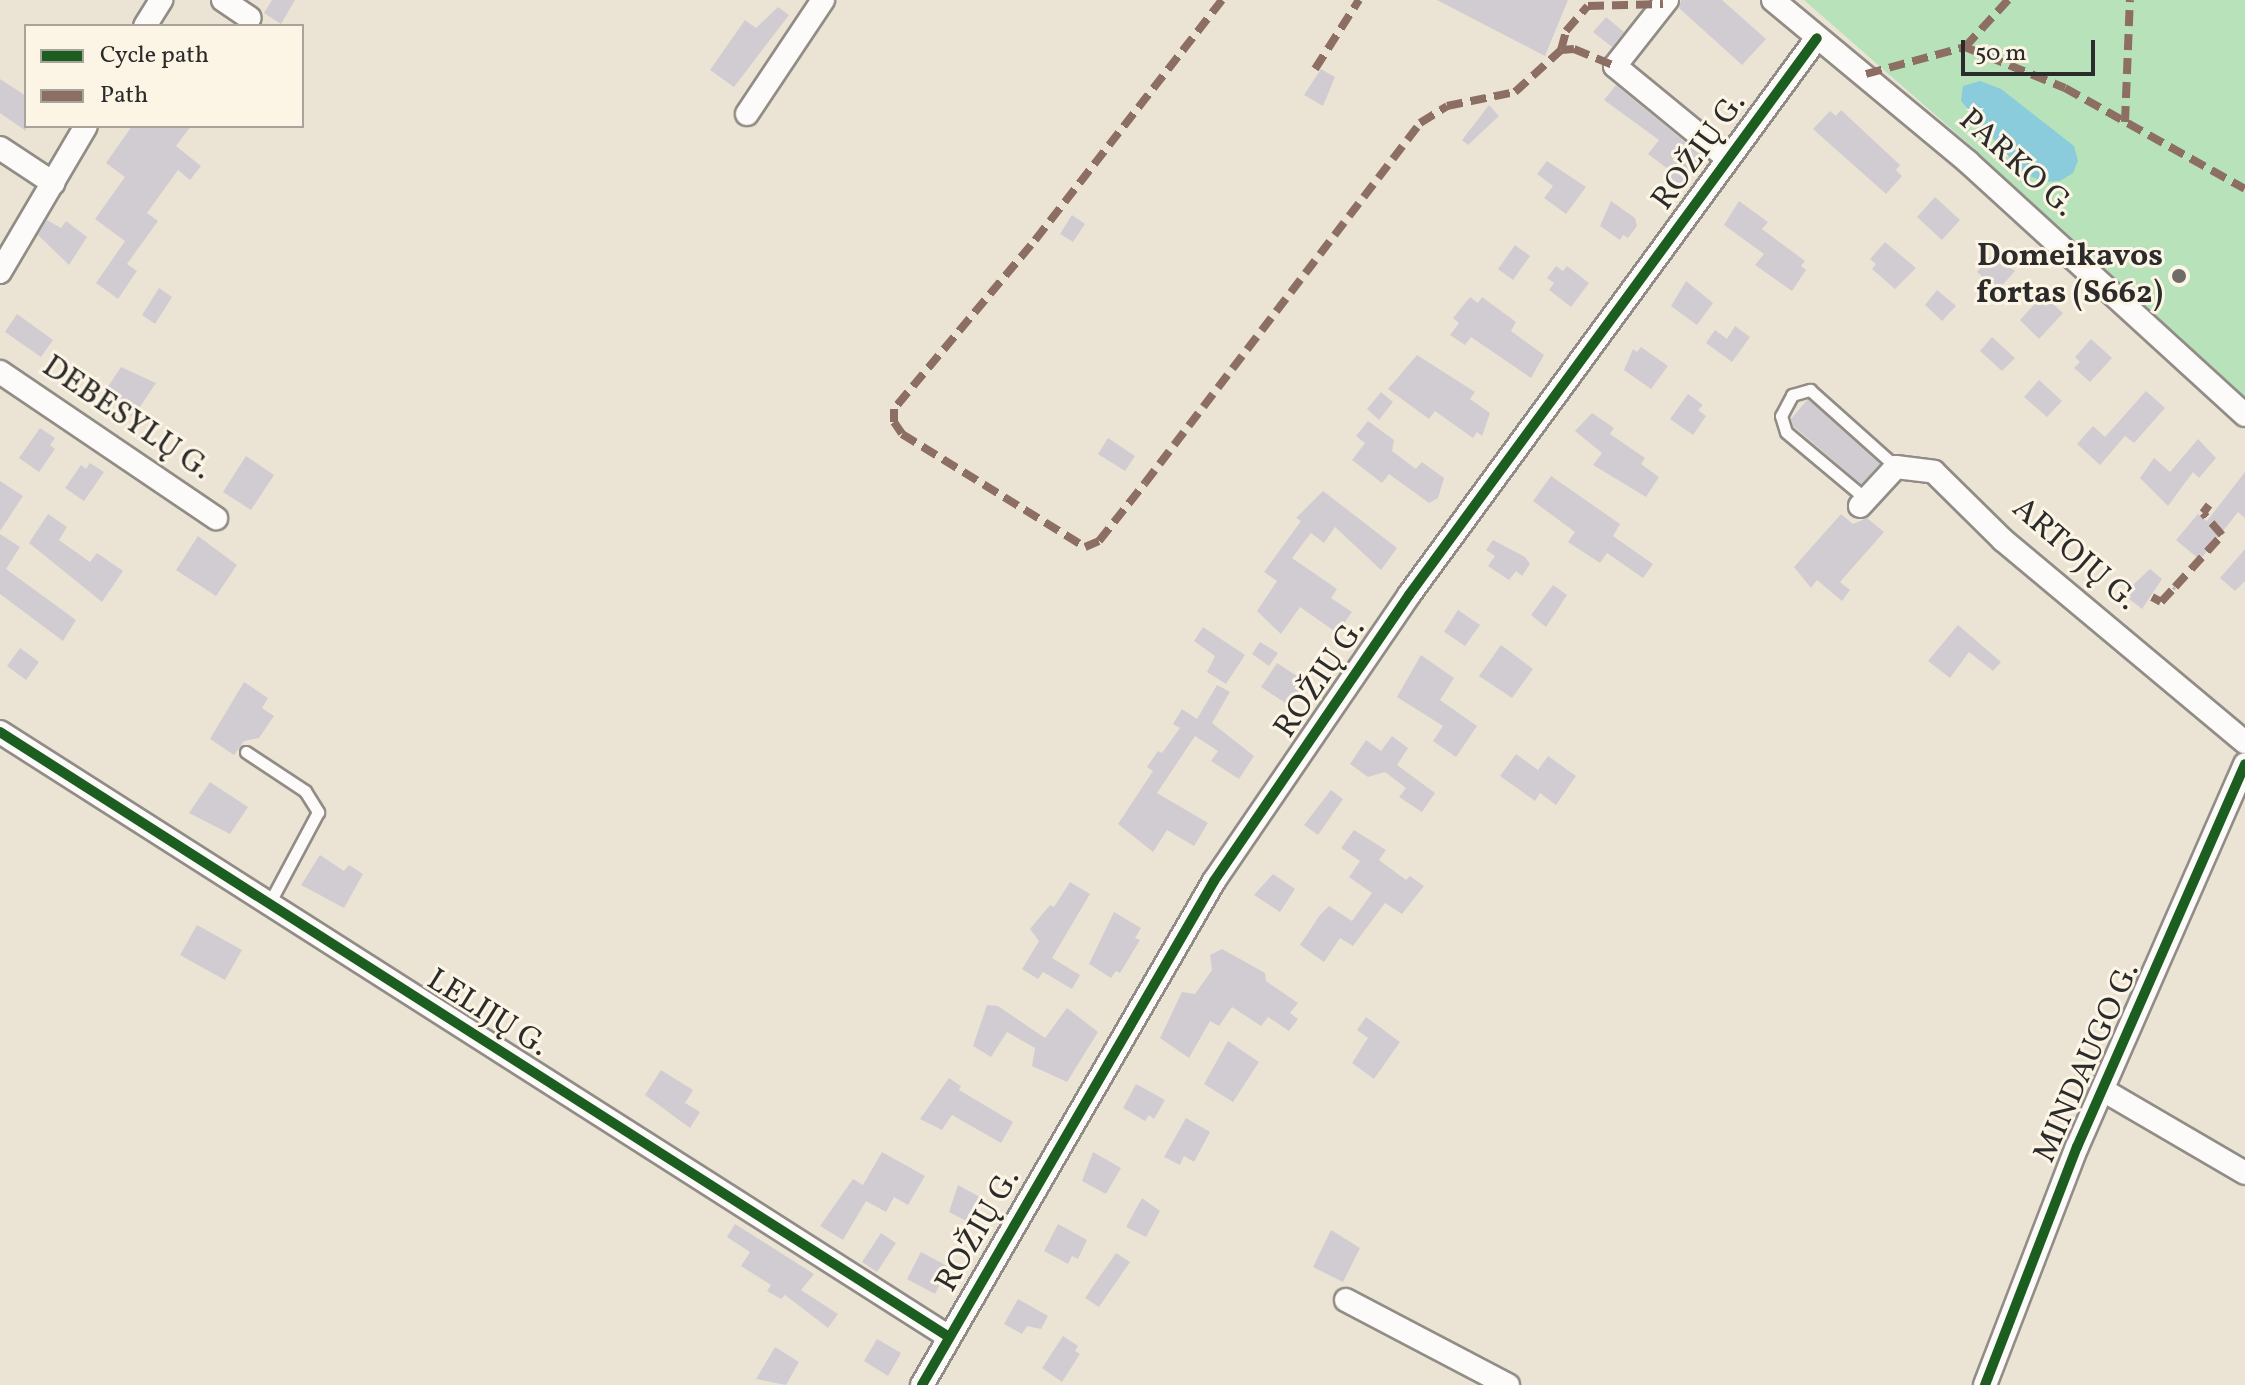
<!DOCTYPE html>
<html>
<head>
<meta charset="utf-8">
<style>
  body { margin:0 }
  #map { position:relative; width:2245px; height:1385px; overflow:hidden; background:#ebe4d5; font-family:Vollkorn,serif }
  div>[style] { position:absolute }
  .green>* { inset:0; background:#b7e2ba }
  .water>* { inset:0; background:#8accdc }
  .building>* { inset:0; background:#d1ccd2 }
  .path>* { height:3px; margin-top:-1.5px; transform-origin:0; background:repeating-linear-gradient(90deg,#bdbcba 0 6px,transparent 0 12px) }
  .roads { filter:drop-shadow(2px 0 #918d86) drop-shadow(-2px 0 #918d86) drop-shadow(0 2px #918d86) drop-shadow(0 -2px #918d86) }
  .service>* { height:11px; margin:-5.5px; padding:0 5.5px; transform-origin:5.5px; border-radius:5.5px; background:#fcfbf9 }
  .minor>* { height:22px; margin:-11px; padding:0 11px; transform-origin:11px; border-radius:11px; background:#fcfbf9 }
  .quiet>* { height:8px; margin-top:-4px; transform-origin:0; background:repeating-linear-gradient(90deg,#8d6e63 0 16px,transparent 0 24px) }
  .cycleway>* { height:10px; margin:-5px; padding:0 5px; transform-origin:5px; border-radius:5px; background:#1b5e20 }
  .dots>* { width:22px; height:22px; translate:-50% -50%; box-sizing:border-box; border:4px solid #fcf5e5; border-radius:50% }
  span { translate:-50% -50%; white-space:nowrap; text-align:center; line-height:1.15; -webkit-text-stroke:6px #fcf5e5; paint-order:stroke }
  .street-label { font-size:32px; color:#2b2b2b }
  .poi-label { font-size:32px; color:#2b2b2b; font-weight:700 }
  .right { translate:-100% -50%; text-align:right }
  .legend { position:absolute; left:24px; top:24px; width:280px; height:104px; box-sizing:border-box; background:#fcf5e5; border:2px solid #a8a49b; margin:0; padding:10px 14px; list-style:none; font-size:24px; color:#2b2b2b }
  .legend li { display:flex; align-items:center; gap:16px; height:40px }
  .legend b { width:40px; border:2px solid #a8a49b }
  .scale { position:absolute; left:1961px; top:40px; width:134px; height:36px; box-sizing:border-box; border:4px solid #2b2b2b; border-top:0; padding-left:10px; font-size:24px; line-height:28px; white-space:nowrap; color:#2b2b2b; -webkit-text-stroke:6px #fcf5e5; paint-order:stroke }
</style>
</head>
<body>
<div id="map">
  <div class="green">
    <div style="clip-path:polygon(1804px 0,2245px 0,2245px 397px,1972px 147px)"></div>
  </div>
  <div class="water">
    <div style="clip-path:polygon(1980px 81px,2001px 89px,2074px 146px,2078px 161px,2073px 173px,2060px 181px,2044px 182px,2023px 173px,1961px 101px,1963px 86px)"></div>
  </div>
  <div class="building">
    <div style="clip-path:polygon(272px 0,295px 0,281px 24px,264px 13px)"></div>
    <div style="clip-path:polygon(1437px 0,1568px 0,1545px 56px)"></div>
    <div style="clip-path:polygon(1681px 0,1722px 0,1766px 39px,1742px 65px,1679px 8px)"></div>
    <div style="clip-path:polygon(778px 7px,789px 15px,734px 87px,710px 70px,745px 20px,756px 28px)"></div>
    <div style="clip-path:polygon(1606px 17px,1624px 32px,1612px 47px,1593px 32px)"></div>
    <div style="clip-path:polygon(1321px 69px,1335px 77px,1323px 106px,1304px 95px)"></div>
    <div style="clip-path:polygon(0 79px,26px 96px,26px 131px,0 113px)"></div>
    <div style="clip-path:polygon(1616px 85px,1702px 156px,1677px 189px,1666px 180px,1672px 172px,1648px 154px,1659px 140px,1604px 100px)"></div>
    <div style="clip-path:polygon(1489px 105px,1499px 116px,1468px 145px,1462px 140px)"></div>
    <div style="clip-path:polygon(1841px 110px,1900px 165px,1896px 170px,1902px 176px,1886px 194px,1813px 129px,1830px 111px,1836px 116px)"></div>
    <div style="clip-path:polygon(132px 126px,191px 126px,176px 146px,201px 166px,190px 180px,178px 170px,147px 213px,158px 221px,127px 264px,137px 271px,118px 299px,96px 283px,125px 241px,95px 219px,125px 177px,106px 163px)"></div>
    <div style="clip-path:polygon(1547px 161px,1586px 187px,1566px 214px,1544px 198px,1553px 186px,1537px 174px)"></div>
    <div style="clip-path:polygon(1935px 197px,1960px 220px,1942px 240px,1917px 217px)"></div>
    <div style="clip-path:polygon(1611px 201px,1635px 218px,1637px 226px,1628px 238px,1623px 235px,1620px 240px,1600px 226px)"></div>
    <div style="clip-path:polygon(1739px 201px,1768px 222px,1762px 229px,1805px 261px,1801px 266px,1806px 270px,1792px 291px,1755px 265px,1764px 254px,1724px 225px)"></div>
    <div style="clip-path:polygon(1072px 215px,1085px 224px,1073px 242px,1060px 234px)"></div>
    <div style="clip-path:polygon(47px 220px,61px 228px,66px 221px,87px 237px,69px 265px,38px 235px)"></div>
    <div style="clip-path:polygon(1885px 242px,1916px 268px,1895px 289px,1872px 269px,1876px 264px,1870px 259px)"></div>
    <div style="clip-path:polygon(1515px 245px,1530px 256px,1513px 280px,1498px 269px)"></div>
    <div style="clip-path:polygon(1992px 255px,2015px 271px,1998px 290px,1977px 272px)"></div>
    <div style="clip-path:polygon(1556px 266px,1563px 271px,1567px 266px,1589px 283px,1571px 307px,1549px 290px,1554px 283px,1547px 278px)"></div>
    <div style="clip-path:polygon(1686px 281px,1713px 303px,1697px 325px,1671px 306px)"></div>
    <div style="clip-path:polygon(159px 288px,172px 297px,155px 324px,142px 315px)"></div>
    <div style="clip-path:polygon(1937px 290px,1956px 306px,1942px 321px,1925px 305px)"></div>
    <div style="clip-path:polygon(2043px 295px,2063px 313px,2039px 339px,2020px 320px)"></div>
    <div style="clip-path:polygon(1470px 297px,1478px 303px,1482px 297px,1516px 322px,1511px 331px,1544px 355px,1531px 378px,1471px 337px,1465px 345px,1450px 335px,1459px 323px,1453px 318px)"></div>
    <div style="clip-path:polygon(17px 314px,53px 340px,41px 357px,5px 332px)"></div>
    <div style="clip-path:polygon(1735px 326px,1750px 337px,1732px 362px,1706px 343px,1715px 330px,1727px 339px)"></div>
    <div style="clip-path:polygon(1992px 337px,2015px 358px,2002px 371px,1980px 351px)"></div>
    <div style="clip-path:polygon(2091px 339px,2112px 358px,2090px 382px,2074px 368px,2080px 362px,2075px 357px)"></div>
    <div style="clip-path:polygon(1641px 347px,1668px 366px,1651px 389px,1624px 370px,1633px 349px,1637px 352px)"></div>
    <div style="clip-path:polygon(1417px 355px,1475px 392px,1470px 399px,1490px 413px,1482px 436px,1477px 432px,1473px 438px,1435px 411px,1429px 419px,1388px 389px)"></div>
    <div style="clip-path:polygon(121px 367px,156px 383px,133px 417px,103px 394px)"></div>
    <div style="clip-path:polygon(2039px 380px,2062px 401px,2047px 417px,2024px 397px)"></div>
    <div style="clip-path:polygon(2146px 391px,2165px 408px,2134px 443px,2125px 436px,2100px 465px,2077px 444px,2093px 426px,2105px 437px)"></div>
    <div style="clip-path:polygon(1381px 392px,1393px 402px,1379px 420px,1367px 409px)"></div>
    <div style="clip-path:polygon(1688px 394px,1703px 405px,1698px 410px,1706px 416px,1693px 435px,1670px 419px)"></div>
    <div style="clip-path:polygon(1808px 399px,1880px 464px,1861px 484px,1793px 426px,1791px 419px)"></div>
    <div style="clip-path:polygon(1592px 413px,1614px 428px,1610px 434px,1645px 458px,1641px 464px,1659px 477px,1646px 497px,1593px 465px,1602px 453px,1575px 431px)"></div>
    <div style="clip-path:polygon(1368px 421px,1394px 440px,1392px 451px,1416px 469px,1422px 462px,1444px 478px,1438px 498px,1429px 503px,1389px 474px,1382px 483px,1352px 460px,1365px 443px,1356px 436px)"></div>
    <div style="clip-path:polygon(40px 428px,55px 438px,50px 445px,55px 449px,39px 472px,19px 458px)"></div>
    <div style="clip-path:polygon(1108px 438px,1135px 456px,1125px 471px,1098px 454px)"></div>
    <div style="clip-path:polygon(2198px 439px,2216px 458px,2199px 478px,2193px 472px,2168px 506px,2140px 478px,2154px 458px,2170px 472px)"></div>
    <div style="clip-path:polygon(246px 456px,274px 475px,251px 510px,223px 492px)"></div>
    <div style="clip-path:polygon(90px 463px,104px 472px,84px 501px,65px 488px,81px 465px,86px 469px)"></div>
    <div style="clip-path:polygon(2245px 472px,2245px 518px,2238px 512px,2200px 560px,2176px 540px,2198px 514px,2207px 521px)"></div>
    <div style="clip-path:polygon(1551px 476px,1620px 524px,1613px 536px,1653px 564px,1643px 578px,1607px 553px,1600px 563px,1568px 542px,1575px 532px,1533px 501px)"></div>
    <div style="clip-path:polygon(0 481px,23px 496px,0 531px)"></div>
    <div style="clip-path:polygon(1323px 491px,1397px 548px,1381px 570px,1335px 527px,1324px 543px,1311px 533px,1292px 558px,1337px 589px,1331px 598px,1352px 612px,1337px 633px,1300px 607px,1281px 634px,1257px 611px,1277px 581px,1264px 572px,1301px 521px,1296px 518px)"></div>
    <div style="clip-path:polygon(48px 514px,67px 527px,59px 540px,90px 562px,97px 553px,123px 571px,102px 602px,29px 543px)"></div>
    <div style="clip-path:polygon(1841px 514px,1853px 524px,1867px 518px,1884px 532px,1840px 582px,1850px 590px,1842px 601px,1817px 580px,1811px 588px,1794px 567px)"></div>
    <div style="clip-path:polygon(0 534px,20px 547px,6px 569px,76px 620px,63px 641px,0 594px)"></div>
    <div style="clip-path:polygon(198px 536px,237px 565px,216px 596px,176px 570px)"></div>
    <div style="clip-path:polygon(1493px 540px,1525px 557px,1530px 564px,1522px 576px,1516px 571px,1509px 580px,1488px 566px,1495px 556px,1486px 550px)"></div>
    <div style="clip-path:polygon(2245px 549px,2245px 581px,2235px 591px,2220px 578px)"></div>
    <div style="clip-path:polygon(2150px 569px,2162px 579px,2142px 609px,2123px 594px)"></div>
    <div style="clip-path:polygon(1553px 585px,1567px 595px,1546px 627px,1531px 615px)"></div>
    <div style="clip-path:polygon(1458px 610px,1480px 625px,1465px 646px,1444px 632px)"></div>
    <div style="clip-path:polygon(1958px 625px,2001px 662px,1993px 671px,1969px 652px,1950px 678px,1928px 661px)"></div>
    <div style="clip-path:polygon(1203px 627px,1245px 655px,1226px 684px,1207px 672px,1215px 656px,1194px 641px)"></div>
    <div style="clip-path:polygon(1260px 642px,1278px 653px,1269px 666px,1252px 654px)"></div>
    <div style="clip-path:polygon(1501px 645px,1533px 669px,1512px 698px,1479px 676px)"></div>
    <div style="clip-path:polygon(20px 648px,39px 662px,26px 680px,7px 666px)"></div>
    <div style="clip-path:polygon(1421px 655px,1454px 678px,1440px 700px,1477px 726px,1456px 757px,1433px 741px,1443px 726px,1397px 697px)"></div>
    <div style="clip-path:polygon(1277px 663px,1309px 684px,1298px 701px,1292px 697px,1287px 704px,1261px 687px)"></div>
    <div style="clip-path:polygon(244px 682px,268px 698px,262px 708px,274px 716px,259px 738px,244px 741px,234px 755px,210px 739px)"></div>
    <div style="clip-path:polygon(1217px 685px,1230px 692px,1212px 723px,1254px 756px,1239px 779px,1211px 761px,1218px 751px,1195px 736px,1157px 793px,1208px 823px,1194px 846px,1167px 830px,1153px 852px,1118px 824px,1153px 771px,1147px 767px,1158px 751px,1162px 753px,1180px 728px,1173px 724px,1182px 709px,1197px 719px)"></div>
    <div style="clip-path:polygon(1392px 736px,1408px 748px,1397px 765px,1435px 793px,1422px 812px,1399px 797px,1406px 788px,1385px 772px,1368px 777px,1350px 764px,1366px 740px,1381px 751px)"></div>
    <div style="clip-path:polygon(1516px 754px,1538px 770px,1548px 756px,1576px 776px,1556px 805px,1540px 793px,1535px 801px,1500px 776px)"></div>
    <div style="clip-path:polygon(210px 782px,248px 807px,230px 834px,189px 813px)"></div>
    <div style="clip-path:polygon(1331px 790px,1343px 799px,1318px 835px,1304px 825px)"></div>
    <div style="clip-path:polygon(1354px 830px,1386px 850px,1379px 860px,1406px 880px,1410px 876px,1424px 886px,1402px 914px,1385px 903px,1353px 946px,1340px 938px,1324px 962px,1300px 945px,1320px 915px,1329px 906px,1352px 921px,1372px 893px,1349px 877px,1360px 861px,1341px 848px)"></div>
    <div style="clip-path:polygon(320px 855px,344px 871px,349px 865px,363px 874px,344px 908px,301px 885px)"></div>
    <div style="clip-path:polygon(1273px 874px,1295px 889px,1280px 912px,1254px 895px)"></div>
    <div style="clip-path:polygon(1070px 882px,1090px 894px,1052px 958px,1080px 975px,1072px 989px,1043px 972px,1038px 979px,1022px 969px,1039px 941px,1030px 929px,1050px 905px,1054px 907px)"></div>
    <div style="clip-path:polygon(1114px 912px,1141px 928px,1135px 938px,1140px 940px,1120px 973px,1116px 971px,1111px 978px,1089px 964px)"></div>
    <div style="clip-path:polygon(197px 925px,242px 950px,225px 980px,180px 955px)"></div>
    <div style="clip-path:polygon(1222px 949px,1265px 973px,1266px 981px,1298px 1003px,1290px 1013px,1298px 1019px,1289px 1031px,1268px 1017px,1261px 1026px,1232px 1007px,1219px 1026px,1210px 1021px,1189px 1058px,1160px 1038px,1182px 992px,1195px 994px,1212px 970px,1210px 955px)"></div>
    <div style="clip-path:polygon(987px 1005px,998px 1006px,1045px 1038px,1067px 1008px,1098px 1032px,1067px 1082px,1032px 1066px,1035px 1048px,1007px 1032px,991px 1057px,973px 1046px)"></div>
    <div style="clip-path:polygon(1366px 1017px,1400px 1042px,1374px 1079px,1352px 1063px,1368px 1038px,1357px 1030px)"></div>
    <div style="clip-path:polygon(1228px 1041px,1259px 1062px,1233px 1102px,1204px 1084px)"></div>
    <div style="clip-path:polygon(661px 1070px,693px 1090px,685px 1103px,700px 1112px,690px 1128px,645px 1095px)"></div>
    <div style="clip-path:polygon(949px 1078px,961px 1086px,959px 1090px,1013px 1122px,1001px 1143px,952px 1115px,942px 1130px,920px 1119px)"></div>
    <div style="clip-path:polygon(1136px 1084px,1165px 1100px,1154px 1119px,1149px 1115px,1145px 1121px,1123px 1108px)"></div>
    <div style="clip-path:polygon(1186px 1118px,1210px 1132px,1194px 1162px,1184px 1156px,1180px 1165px,1164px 1157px)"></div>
    <div style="clip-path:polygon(882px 1152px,925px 1176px,908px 1205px,894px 1197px,886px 1212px,866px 1201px,843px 1240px,820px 1226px,853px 1179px,863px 1185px)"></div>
    <div style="clip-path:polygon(1093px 1152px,1121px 1168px,1106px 1194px,1082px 1181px)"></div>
    <div style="clip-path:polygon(958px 1185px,985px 1200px,972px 1224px,949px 1212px)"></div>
    <div style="clip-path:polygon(1142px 1198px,1160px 1211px,1146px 1237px,1126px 1227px)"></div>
    <div style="clip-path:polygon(735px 1224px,814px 1274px,801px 1290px,838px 1314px,828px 1328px,785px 1295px,781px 1299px,767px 1291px,771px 1285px,741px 1266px,750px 1252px,727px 1237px)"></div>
    <div style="clip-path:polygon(1058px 1224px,1087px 1240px,1078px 1259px,1072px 1256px,1068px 1264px,1044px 1251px)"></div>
    <div style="clip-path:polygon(1331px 1230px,1360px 1248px,1343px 1282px,1313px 1267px)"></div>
    <div style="clip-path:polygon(881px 1233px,896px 1243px,877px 1272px,862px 1262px)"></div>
    <div style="clip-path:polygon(921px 1252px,949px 1267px,935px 1294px,907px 1279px)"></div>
    <div style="clip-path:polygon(1116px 1253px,1130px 1262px,1099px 1307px,1085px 1298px)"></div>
    <div style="clip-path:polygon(1018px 1299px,1048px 1316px,1041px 1329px,1027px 1326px,1022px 1334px,1004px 1324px)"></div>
    <div style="clip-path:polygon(1063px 1336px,1078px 1346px,1075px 1351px,1080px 1354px,1062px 1382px,1042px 1368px)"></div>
    <div style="clip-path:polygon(877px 1339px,901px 1353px,888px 1376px,864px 1361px)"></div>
    <div style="clip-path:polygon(775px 1347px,799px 1362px,786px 1385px,756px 1379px)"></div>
  </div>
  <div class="path">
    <div style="left:2173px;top:589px;width:3px;rotate:-45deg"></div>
  </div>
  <div class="roads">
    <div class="service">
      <div style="left:1866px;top:499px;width:104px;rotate:-140.1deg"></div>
      <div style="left:1786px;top:432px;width:17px;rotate:-107deg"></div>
      <div style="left:1781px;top:416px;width:24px;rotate:-62deg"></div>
      <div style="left:1792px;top:395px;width:19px;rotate:-16deg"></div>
      <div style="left:1810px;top:390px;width:115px;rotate:41.8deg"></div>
      <div style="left:246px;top:752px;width:71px;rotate:33.5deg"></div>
      <div style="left:305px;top:791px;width:25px;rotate:58deg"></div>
      <div style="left:318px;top:812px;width:102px;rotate:118.1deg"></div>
    </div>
    <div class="minor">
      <div style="left:223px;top:0;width:32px;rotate:34deg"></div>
      <div style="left:1667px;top:0;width:84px;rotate:128.2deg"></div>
      <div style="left:1615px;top:66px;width:145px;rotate:39.4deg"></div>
      <div style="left:1773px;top:0;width:254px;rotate:39.7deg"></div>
      <div style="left:1968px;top:162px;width:375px;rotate:42.4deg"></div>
      <div style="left:145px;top:26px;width:31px;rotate:-58deg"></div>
      <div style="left:747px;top:114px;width:137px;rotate:-56.3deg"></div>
      <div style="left:0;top:148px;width:64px;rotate:33.4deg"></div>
      <div style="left:0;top:272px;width:169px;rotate:-59.5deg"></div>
      <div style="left:0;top:372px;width:261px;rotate:34.1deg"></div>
      <div style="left:1860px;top:506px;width:53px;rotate:-47.3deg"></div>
      <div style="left:1896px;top:467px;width:38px;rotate:7deg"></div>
      <div style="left:1934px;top:472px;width:97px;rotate:44.6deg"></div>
      <div style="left:2003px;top:540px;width:315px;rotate:39.9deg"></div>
      <div style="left:0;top:732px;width:1125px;rotate:32.52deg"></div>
      <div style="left:2103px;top:1090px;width:164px;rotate:30.3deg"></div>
      <div style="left:1346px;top:1300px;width:183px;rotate:27.7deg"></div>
      <div style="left:922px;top:1385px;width:582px;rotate:-59.91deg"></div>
      <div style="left:1214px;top:881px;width:346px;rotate:-55.7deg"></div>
      <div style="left:1409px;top:595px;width:690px;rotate:-53.78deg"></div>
      <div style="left:1985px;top:1385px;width:255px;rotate:-68.9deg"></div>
      <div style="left:2077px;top:1147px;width:418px;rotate:-66.3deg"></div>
    </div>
  </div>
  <div class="quiet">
    <div style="left:1222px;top:0;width:311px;rotate:127.9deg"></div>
    <div style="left:1031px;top:245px;width:214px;rotate:129.9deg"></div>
    <div style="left:894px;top:409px;width:13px;rotate:90deg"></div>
    <div style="left:894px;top:422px;width:14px;rotate:56deg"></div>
    <div style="left:902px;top:434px;width:215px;rotate:31.7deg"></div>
    <div style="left:1085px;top:547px;width:15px;rotate:-23deg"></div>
    <div style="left:1099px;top:541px;width:74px;rotate:-51.6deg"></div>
    <div style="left:1145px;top:483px;width:453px;rotate:-52.6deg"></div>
    <div style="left:1420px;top:123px;width:32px;rotate:-32deg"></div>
    <div style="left:1447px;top:106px;width:69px;rotate:-11.6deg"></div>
    <div style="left:1515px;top:92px;width:62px;rotate:-42.4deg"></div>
    <div style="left:1561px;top:50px;width:13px;rotate:-4deg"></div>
    <div style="left:1574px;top:49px;width:44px;rotate:22.5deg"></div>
    <div style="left:1965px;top:47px;width:108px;rotate:22.3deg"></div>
    <div style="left:2065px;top:88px;width:206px;rotate:29.3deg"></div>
    <div style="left:1561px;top:50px;width:20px;rotate:-75deg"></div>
    <div style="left:1566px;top:31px;width:33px;rotate:-49deg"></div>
    <div style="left:1588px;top:6px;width:75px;rotate:-1.5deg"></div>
    <div style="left:1315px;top:69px;width:82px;rotate:-57.5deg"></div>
    <div style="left:1866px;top:74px;width:103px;rotate:-15.3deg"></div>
    <div style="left:1965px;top:47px;width:64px;rotate:-47.5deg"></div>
    <div style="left:2125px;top:122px;width:122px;rotate:-87.7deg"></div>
    <div style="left:2175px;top:587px;width:70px;rotate:-47.9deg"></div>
    <div style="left:2222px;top:535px;width:29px;rotate:-131deg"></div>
    <div style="left:2203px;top:513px;width:10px;rotate:-53deg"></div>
    <div style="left:2152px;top:597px;width:10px;rotate:29deg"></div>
    <div style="left:2161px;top:602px;width:18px;rotate:-47deg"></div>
  </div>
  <div class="cycleway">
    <div style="left:0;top:732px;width:1125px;rotate:32.52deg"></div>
    <div style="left:922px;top:1385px;width:582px;rotate:-59.91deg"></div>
    <div style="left:1214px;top:881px;width:346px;rotate:-55.7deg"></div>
    <div style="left:1409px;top:595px;width:690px;rotate:-53.78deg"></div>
    <div style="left:1985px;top:1385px;width:255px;rotate:-68.9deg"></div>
    <div style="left:2077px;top:1147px;width:418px;rotate:-66.3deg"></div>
  </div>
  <div class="dots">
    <div style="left:2179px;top:276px;background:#6e6c66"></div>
  </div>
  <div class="street-label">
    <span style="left:1700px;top:152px;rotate:-54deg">ROŽIŲ G.</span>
    <span style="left:2016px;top:164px;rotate:42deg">PARKO G.</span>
    <span style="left:126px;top:419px;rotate:34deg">DEBESYLŲ G.</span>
    <span style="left:2074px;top:555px;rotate:41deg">ARTOJŲ G.</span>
    <span style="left:1321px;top:679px;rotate:-56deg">ROŽIŲ G.</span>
    <span style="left:487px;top:1014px;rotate:32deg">LELIJŲ G.</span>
    <span style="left:2088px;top:1063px;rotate:-66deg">MINDAUGO G.</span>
    <span style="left:979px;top:1231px;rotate:-60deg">ROŽIŲ G.</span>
  </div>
  <div class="poi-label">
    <span class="right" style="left:2163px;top:276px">Domeikavos<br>fortas (S662)</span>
  </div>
  <ul class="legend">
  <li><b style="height:10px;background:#1b5e20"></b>Cycle path</li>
  <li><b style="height:10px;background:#8d6e63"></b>Path</li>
  </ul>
  <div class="scale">50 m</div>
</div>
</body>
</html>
